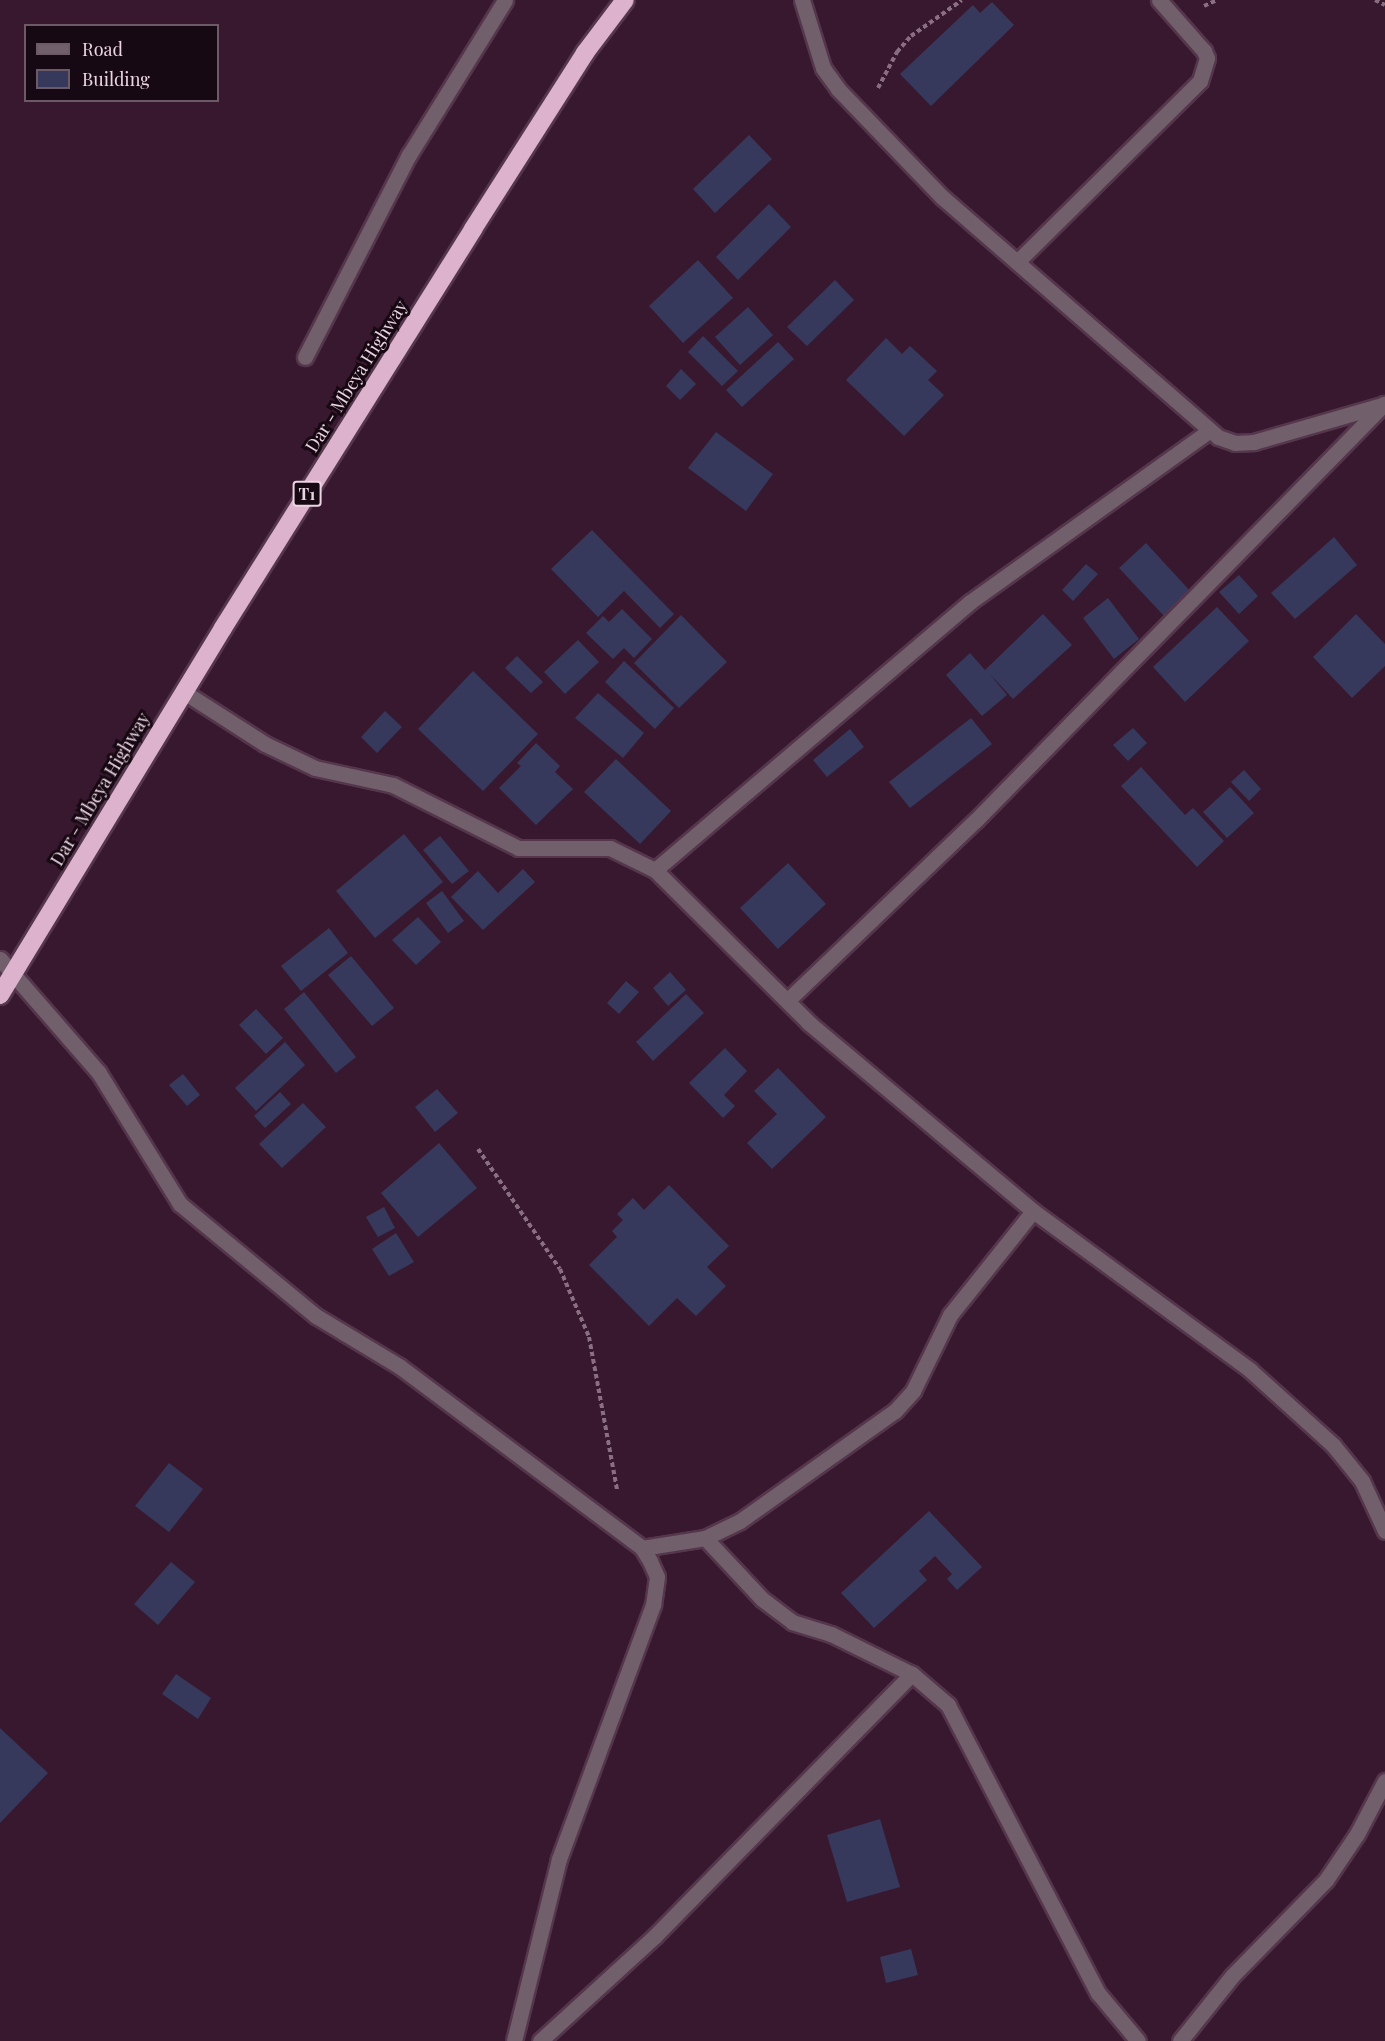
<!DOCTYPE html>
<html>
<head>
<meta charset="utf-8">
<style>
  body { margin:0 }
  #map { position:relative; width:1385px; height:2041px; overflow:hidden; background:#38182f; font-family:"Playfair Display",serif }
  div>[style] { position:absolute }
  .building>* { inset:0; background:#36395c }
  .path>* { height:4px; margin-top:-2px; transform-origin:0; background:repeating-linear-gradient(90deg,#8a6e81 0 4.5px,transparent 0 7.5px) }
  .roads { filter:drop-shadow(2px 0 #55364c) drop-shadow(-2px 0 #55364c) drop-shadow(0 2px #55364c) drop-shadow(0 -2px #55364c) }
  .minor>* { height:15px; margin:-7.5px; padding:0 7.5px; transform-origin:7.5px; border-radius:7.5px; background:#71606b }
  .highway>* { height:18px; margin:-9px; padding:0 9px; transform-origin:9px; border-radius:9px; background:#dcb2cd }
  span { translate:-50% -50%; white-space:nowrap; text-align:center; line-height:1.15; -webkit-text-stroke:6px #170913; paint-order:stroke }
  .shield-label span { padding:2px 4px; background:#170913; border:2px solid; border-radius:4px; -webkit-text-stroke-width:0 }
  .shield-label { font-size:16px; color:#ebd5e3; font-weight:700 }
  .street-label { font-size:18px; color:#ebd5e3 }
  .legend { position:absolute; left:24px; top:24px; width:195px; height:78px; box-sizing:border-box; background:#170913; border:2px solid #6c5b66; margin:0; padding:8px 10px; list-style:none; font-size:18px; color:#ebd5e3 }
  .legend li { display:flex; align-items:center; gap:12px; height:30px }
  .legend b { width:30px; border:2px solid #6c5b66 }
</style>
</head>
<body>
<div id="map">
  <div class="building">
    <div style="clip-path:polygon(992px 2px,1014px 25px,931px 106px,900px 74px,973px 5px,980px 13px)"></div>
    <div style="clip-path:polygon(749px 135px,772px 159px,715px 213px,693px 189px)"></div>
    <div style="clip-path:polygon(769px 204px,791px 227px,738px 280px,716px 257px)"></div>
    <div style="clip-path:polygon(698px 260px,733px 298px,683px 343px,649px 306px)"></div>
    <div style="clip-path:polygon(835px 280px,854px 300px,807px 346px,787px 327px)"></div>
    <div style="clip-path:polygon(748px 307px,773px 335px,740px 365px,715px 337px)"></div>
    <div style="clip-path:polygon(703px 336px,738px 371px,722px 386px,688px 352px)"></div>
    <div style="clip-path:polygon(886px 338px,902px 354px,910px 346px,937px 371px,928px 380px,944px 395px,904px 436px,846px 380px)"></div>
    <div style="clip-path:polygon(778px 342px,794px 359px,742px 407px,726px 390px)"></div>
    <div style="clip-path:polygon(681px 369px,696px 384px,680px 400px,666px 386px)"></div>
    <div style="clip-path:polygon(716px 432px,773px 474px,746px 511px,688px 468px)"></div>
    <div style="clip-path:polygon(592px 530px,674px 614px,660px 628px,624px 591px,598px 617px,551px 569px)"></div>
    <div style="clip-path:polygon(1334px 537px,1357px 565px,1295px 619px,1271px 593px)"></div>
    <div style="clip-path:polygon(1146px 543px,1192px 593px,1165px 617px,1119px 568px)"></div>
    <div style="clip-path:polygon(1086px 564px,1098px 574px,1073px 601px,1062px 590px)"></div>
    <div style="clip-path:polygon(1239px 575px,1258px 596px,1239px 614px,1219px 592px)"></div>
    <div style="clip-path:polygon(1108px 598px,1139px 639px,1114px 659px,1083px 618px)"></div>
    <div style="clip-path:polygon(1217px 607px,1249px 641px,1185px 702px,1153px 667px)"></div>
    <div style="clip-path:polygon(622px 609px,652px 639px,634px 658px,624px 648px,613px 659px,586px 633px,603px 616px,609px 622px)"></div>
    <div style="clip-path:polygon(1043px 614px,1072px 645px,1013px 699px,989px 673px,1007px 695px,982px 716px,946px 675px,970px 653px,985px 670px)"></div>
    <div style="clip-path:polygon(1356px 614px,1385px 644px,1385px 666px,1352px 698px,1313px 657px)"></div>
    <div style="clip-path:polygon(681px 615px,727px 662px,679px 708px,634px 663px)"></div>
    <div style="clip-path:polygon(578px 640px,599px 662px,565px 694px,544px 672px)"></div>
    <div style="clip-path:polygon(517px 656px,543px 682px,531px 693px,505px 668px)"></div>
    <div style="clip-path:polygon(624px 661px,674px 708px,655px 729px,605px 682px)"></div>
    <div style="clip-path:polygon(473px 671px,538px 734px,483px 791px,418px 729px)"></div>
    <div style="clip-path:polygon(598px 693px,644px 733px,623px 758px,575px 718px)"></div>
    <div style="clip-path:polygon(385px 711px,402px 727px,377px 753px,361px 737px)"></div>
    <div style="clip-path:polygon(971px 718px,992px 744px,910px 808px,889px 782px)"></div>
    <div style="clip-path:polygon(1133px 728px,1147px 743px,1128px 761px,1113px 745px)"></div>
    <div style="clip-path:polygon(850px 729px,864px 747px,827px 777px,813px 760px)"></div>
    <div style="clip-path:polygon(536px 743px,560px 766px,555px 772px,573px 789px,536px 825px,499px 788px,521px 766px,517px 763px)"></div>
    <div style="clip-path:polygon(616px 759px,671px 811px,640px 844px,584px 792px)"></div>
    <div style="clip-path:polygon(1141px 767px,1185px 815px,1193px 808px,1224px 841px,1197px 867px,1121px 786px)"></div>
    <div style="clip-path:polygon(1244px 770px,1261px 789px,1249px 801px,1231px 782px)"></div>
    <div style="clip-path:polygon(1230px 787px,1254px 813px,1227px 838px,1203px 812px)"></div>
    <div style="clip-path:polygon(404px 834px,443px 882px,375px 938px,336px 891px)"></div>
    <div style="clip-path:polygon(440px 836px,469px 871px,452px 884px,423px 850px)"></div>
    <div style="clip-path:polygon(788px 863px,826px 904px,778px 949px,740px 908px)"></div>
    <div style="clip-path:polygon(523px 869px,535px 882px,483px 930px,451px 897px,478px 871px,498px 893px)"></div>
    <div style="clip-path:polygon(442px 891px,464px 921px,448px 933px,426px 903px)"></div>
    <div style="clip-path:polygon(418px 917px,441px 942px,416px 965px,392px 940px)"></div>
    <div style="clip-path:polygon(329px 928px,348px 953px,301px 991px,281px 966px)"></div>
    <div style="clip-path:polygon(351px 956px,394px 1008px,372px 1026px,328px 975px)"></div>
    <div style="clip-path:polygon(670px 972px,686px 990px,668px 1006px,653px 988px)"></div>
    <div style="clip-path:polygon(626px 981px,639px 992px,619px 1014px,607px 1003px)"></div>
    <div style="clip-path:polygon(304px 992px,356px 1057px,336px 1073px,284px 1009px)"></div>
    <div style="clip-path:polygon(686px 994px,704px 1013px,653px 1061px,636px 1042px)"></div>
    <div style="clip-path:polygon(256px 1009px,283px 1038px,266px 1054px,239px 1025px)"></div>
    <div style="clip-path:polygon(285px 1042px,305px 1065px,256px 1111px,235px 1088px)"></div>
    <div style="clip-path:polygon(725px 1048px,747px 1071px,724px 1095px,735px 1106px,723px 1118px,689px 1083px)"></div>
    <div style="clip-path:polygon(778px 1068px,826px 1117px,772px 1169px,747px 1143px,777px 1114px,754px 1091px)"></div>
    <div style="clip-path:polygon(183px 1074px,200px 1095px,187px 1106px,169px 1085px)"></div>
    <div style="clip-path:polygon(437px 1089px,458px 1113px,435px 1132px,415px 1107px)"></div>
    <div style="clip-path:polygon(280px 1092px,291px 1104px,265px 1128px,254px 1116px)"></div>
    <div style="clip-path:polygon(303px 1103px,326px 1127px,282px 1168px,259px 1144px)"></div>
    <div style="clip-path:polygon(439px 1143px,477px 1188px,418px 1237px,381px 1193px)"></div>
    <div style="clip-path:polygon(669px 1185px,729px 1246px,707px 1267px,726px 1286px,696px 1316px,677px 1298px,649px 1326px,589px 1265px,617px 1237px,612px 1231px,623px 1220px,617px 1214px,633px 1198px,644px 1210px)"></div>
    <div style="clip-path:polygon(384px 1207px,395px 1228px,378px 1237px,366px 1217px)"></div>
    <div style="clip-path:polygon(396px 1233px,414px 1262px,389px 1276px,372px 1249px)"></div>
    <div style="clip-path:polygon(169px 1463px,203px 1489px,169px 1532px,135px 1506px)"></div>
    <div style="clip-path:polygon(929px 1511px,982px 1567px,957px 1590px,947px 1579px,952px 1574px,935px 1556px,919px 1571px,927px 1580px,874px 1628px,841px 1593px)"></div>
    <div style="clip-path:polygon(171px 1562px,195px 1582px,158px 1625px,134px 1604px)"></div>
    <div style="clip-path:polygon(176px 1674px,211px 1698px,198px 1719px,162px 1694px)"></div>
    <div style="clip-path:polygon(0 1728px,48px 1773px,0 1823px)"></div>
    <div style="clip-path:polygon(880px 1819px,900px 1887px,847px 1902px,827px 1835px)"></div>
    <div style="clip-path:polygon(911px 1949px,918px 1975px,886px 1983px,880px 1957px)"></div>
  </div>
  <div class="path">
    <div style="left:1375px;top:0;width:11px;rotate:27deg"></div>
    <div style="left:1204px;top:6px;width:14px;rotate:-25deg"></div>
    <div style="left:878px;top:88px;width:41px;rotate:-62.2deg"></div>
    <div style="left:897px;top:52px;width:21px;rotate:-49deg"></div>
    <div style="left:911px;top:36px;width:62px;rotate:-35.2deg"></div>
    <div style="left:478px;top:1149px;width:145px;rotate:55.7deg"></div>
    <div style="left:560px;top:1269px;width:74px;rotate:66.9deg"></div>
    <div style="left:589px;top:1337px;width:156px;rotate:79.6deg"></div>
  </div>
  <div class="roads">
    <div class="minor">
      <div style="left:802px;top:0;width:71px;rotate:72.8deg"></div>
      <div style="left:823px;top:68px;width:26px;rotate:54deg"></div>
      <div style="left:838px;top:89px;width:150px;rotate:46.1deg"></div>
      <div style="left:942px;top:197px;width:366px;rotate:41deg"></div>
      <div style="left:1218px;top:437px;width:18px;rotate:19deg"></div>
      <div style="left:1235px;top:443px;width:19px;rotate:-3deg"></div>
      <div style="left:1254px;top:442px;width:133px;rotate:-16.1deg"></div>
      <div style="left:1017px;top:262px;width:257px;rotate:-44.7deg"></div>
      <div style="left:1200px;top:81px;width:24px;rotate:-73deg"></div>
      <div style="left:1207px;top:58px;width:8px;rotate:-113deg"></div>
      <div style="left:1204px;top:51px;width:68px;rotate:-131.4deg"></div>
      <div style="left:305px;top:357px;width:227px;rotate:-62.8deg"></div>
      <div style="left:409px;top:155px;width:182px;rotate:-58.2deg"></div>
      <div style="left:184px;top:692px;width:96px;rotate:32.7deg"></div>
      <div style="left:265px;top:744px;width:55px;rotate:25.6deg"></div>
      <div style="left:315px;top:768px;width:80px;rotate:12.3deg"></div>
      <div style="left:393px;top:785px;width:140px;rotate:26.7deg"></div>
      <div style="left:518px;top:848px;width:92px"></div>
      <div style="left:610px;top:848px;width:50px;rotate:26.1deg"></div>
      <div style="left:655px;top:870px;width:217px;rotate:44.8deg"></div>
      <div style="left:809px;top:1023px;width:292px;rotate:40deg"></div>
      <div style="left:1033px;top:1211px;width:269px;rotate:36.2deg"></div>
      <div style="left:1250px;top:1370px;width:112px;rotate:42.1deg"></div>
      <div style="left:1333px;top:1445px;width:46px;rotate:51.1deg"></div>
      <div style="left:1362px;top:1481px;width:55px;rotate:65.3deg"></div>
      <div style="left:655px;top:870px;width:414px;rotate:-40.4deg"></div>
      <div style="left:970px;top:602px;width:295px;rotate:-35.6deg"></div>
      <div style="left:0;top:959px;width:151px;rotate:49deg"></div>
      <div style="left:99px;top:1073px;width:154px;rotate:58.3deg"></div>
      <div style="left:180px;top:1204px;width:176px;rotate:39.5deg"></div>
      <div style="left:316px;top:1316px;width:97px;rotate:31.1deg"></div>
      <div style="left:399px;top:1366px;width:304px;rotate:36.8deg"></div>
      <div style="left:642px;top:1548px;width:15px;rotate:58deg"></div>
      <div style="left:650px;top:1561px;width:17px;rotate:66deg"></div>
      <div style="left:657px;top:1577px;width:28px;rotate:98deg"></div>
      <div style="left:653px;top:1605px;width:271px;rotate:110.3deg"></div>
      <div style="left:559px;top:1859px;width:187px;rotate:103.9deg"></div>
      <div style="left:788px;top:1000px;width:260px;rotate:-43.8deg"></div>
      <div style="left:976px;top:820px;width:583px;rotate:-45.56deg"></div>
      <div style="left:705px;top:1538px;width:83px;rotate:46.9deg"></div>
      <div style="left:762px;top:1599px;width:38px;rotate:37deg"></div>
      <div style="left:792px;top:1622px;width:41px;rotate:17.1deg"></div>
      <div style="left:831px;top:1634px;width:90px;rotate:26.3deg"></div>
      <div style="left:912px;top:1674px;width:48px;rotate:40.7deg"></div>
      <div style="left:948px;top:1705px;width:325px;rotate:62.5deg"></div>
      <div style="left:1098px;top:1993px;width:62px;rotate:50.2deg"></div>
      <div style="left:642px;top:1548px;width:64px;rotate:-9deg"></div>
      <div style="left:705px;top:1538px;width:39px;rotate:-26deg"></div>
      <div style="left:740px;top:1521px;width:190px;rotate:-35.4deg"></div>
      <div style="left:895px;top:1411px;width:27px;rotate:-48deg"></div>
      <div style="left:913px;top:1391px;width:85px;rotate:-64deg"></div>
      <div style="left:950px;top:1315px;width:133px;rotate:-51.4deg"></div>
      <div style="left:540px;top:2041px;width:156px;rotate:-42.4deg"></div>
      <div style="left:655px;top:1936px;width:367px;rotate:-45.6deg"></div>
      <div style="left:1180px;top:2041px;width:83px;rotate:-51.3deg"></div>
      <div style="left:1232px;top:1976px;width:134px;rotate:-45.6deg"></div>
      <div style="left:1326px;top:1880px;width:55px;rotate:-56deg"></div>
      <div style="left:1357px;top:1834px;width:60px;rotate:-62.2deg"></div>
    </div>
    <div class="highway">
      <div style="left:0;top:995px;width:429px;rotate:-58.7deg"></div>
      <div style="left:223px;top:628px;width:471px;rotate:-57.9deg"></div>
      <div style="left:473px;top:229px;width:209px;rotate:-57.5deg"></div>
      <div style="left:585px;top:53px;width:66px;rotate:-53deg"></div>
    </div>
  </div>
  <div class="shield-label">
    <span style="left:307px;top:494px">T1</span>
  </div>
  <div class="street-label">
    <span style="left:356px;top:376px;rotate:-58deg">Dar - Mbeya Highway</span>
    <span style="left:100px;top:789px;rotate:-59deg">Dar - Mbeya Highway</span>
  </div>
  <ul class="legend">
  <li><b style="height:8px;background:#71606b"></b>Road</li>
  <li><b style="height:16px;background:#36395c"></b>Building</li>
  </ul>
</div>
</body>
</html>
